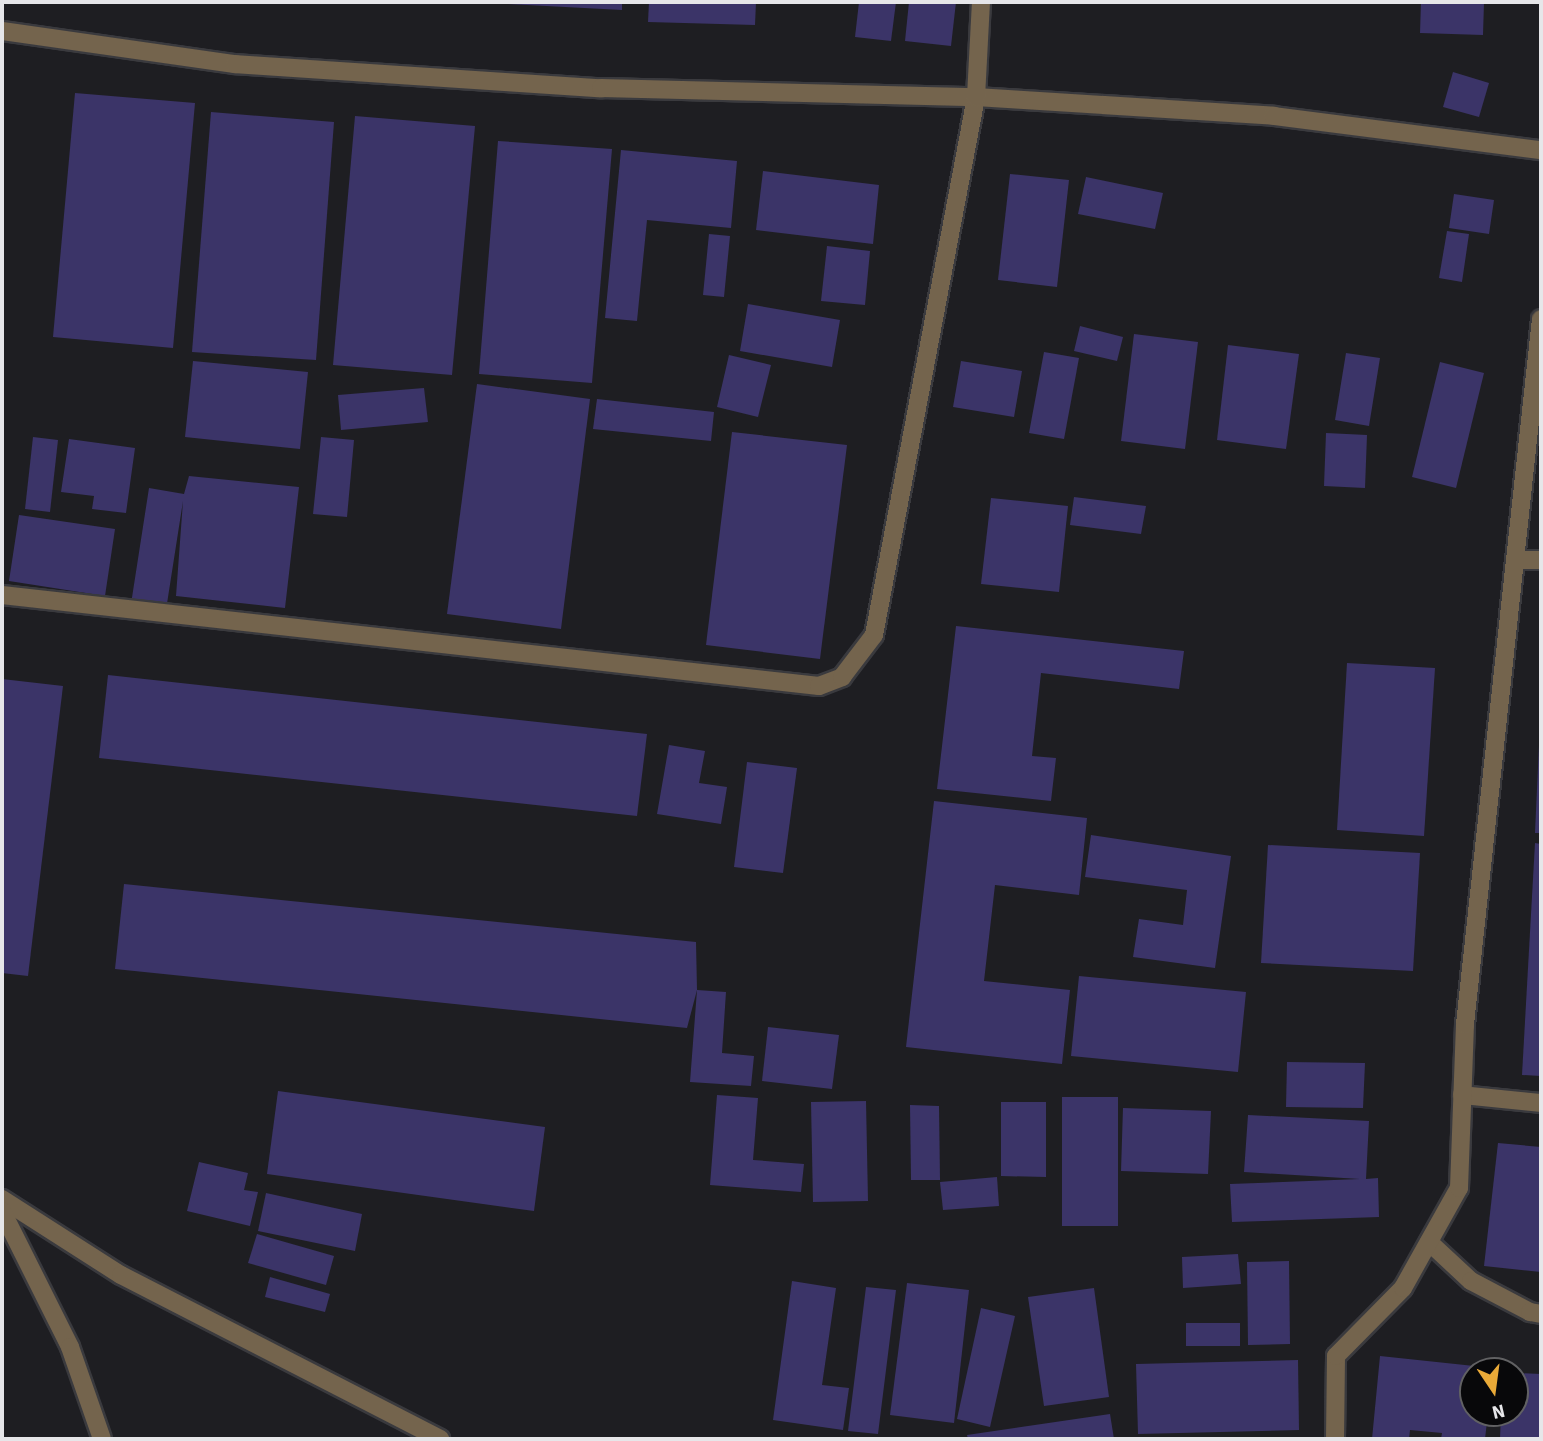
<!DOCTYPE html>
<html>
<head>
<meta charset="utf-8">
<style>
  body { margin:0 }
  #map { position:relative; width:1543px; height:1441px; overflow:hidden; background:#1e1e22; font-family:"Source Sans 3",sans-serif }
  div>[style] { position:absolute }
  .building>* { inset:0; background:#3b3468 }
  .roads { filter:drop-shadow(2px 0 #3a3a3e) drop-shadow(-2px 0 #3a3a3e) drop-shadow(0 2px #3a3a3e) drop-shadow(0 -2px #3a3a3e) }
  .minor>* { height:18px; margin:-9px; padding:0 9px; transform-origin:9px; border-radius:9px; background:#74644d }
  span { translate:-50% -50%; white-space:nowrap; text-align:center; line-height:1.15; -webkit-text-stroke:5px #08080a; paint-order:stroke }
  .frame { position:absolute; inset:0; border:4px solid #e6e6e9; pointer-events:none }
  .north { position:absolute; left:1459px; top:1357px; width:70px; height:70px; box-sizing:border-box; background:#08080a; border:2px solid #616163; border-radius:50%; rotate:167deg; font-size:19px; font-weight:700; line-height:28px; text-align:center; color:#e6e6e9 }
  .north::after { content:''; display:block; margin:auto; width:24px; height:32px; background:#eaaa38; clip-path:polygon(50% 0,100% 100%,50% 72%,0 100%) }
</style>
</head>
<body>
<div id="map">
  <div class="building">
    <div style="clip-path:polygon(508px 2px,622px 2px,622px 10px,508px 4px)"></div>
    <div style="clip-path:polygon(649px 2px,756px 2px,755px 25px,648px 22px)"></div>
    <div style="clip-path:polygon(859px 2px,896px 2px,891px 41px,855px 37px)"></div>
    <div style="clip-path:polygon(909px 2px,956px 2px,951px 46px,905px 41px)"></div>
    <div style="clip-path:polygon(1421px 2px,1484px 2px,1483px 35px,1420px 33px)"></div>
    <div style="clip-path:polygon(1453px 72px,1489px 83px,1479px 117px,1443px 107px)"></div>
    <div style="clip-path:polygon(75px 93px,195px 103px,173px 348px,53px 337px)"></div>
    <div style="clip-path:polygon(211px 112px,334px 122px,316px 360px,192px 352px)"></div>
    <div style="clip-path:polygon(355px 116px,475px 126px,452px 375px,333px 365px)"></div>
    <div style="clip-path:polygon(498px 141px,612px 149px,592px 383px,479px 374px)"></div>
    <div style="clip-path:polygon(621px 150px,737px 161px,731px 228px,647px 220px,637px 321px,605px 318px)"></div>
    <div style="clip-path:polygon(763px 171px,879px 185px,873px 244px,756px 230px)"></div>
    <div style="clip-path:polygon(1010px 174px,1069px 180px,1057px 287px,998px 280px)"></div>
    <div style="clip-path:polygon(1086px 177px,1163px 193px,1155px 229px,1078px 214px)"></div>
    <div style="clip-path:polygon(1454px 194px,1494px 200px,1489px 234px,1449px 228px)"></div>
    <div style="clip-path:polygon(1447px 231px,1469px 234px,1462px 282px,1439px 278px)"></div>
    <div style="clip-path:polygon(709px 234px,730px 236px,724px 297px,703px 295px)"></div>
    <div style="clip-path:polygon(827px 246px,870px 251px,865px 305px,821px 301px)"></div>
    <div style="clip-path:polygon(748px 304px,840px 320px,832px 367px,740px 351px)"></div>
    <div style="clip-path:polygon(1080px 326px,1123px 337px,1117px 361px,1074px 351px)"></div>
    <div style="clip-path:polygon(1134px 334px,1198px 342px,1185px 449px,1121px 441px)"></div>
    <div style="clip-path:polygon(1228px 345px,1299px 354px,1286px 449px,1217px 440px)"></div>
    <div style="clip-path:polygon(1044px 352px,1079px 358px,1064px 439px,1029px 433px)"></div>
    <div style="clip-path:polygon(1346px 353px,1380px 358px,1369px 426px,1335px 420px)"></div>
    <div style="clip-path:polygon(729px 355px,771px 365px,758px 417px,717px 407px)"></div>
    <div style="clip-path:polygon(193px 361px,308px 372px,300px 449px,185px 437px)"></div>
    <div style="clip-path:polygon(961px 361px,1022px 371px,1014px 417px,953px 407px)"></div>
    <div style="clip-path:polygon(1440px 362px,1484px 373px,1456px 488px,1412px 477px)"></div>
    <div style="clip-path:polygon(477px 384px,590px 399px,561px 629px,447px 614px)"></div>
    <div style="clip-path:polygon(424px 388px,428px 422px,341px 430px,338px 395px)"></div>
    <div style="clip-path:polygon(597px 399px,714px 412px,711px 441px,593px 429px)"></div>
    <div style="clip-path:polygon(732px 432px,847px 445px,820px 659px,706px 645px)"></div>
    <div style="clip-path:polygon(1326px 433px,1367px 435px,1365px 488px,1324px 486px)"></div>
    <div style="clip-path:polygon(33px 437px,58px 440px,50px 512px,25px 509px)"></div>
    <div style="clip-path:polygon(321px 437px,354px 440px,347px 517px,313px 514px)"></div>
    <div style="clip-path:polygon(69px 439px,135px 448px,126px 513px,92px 509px,94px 496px,61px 492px)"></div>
    <div style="clip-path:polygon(189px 476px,299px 487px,285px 608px,176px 596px,183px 501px,166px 610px,131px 604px,149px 488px,184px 494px)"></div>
    <div style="clip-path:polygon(1074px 497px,1146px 506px,1141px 534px,1070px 525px)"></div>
    <div style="clip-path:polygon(991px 498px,1068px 506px,1059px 592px,981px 584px)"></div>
    <div style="clip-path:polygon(19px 515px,115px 529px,105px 596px,9px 581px)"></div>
    <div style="clip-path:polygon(956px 626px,1184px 651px,1179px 689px,1041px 673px,1032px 756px,1056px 758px,1051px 801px,937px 789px)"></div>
    <div style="clip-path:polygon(1347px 663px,1435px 668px,1424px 836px,1337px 830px)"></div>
    <div style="clip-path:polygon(108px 675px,647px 734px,637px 816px,99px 758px)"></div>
    <div style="clip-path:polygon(2px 679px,63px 686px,28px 976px,2px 973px)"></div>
    <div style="clip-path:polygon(669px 745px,705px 751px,699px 783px,727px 787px,721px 824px,657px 814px)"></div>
    <div style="clip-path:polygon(1539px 745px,1541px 745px,1541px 833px,1535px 833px)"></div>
    <div style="clip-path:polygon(747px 762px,797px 768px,783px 873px,734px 867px)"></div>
    <div style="clip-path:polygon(934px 801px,1087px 818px,1079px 895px,995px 885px,984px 981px,1070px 990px,1062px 1064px,906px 1047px)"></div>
    <div style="clip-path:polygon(1091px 835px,1231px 856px,1215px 968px,1133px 957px,1139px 919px,1183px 925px,1187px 890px,1085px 877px)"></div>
    <div style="clip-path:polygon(1535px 843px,1541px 844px,1541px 1076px,1522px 1075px)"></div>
    <div style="clip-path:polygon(1268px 845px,1420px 853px,1413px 971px,1261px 963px)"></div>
    <div style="clip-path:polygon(124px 884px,696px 942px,697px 990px,687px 1028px,115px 969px)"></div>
    <div style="clip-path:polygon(1079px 976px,1246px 992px,1238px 1072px,1071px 1056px)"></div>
    <div style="clip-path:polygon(697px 990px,726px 992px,722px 1053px,754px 1056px,751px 1086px,690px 1082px)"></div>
    <div style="clip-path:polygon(768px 1027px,839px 1035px,832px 1089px,762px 1081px)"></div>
    <div style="clip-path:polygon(1287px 1062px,1365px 1063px,1363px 1108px,1286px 1107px)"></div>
    <div style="clip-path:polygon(278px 1091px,545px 1127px,534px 1211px,267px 1174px)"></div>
    <div style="clip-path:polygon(717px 1095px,758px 1098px,753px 1160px,804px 1164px,801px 1192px,710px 1185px)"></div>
    <div style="clip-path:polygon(1062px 1097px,1118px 1097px,1118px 1226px,1062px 1226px)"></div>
    <div style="clip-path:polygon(866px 1101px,868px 1201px,813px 1202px,811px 1102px)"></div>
    <div style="clip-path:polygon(1001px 1102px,1046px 1102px,1046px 1177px,1001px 1176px)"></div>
    <div style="clip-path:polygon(910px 1105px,939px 1106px,940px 1180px,911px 1180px)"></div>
    <div style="clip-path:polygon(1123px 1108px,1211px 1111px,1208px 1174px,1121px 1171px)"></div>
    <div style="clip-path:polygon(1248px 1115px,1369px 1121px,1366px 1179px,1378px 1178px,1379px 1217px,1232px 1222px,1230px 1184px,1360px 1179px,1244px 1172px)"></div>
    <div style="clip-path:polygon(1498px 1143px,1541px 1147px,1541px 1272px,1484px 1266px)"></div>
    <div style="clip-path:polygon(199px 1162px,248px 1173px,244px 1190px,258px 1192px,250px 1226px,187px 1211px)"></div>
    <div style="clip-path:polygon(997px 1177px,999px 1206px,943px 1210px,940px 1182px)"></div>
    <div style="clip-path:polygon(266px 1193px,362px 1214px,355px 1251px,258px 1231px)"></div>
    <div style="clip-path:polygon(257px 1234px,334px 1256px,326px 1285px,248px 1263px)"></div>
    <div style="clip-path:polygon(1238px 1254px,1241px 1284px,1183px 1288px,1182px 1257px)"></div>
    <div style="clip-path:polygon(1289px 1261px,1290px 1344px,1248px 1345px,1247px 1262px)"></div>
    <div style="clip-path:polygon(270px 1277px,330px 1294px,325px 1312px,265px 1297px)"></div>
    <div style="clip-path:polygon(792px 1281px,836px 1288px,822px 1385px,849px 1388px,843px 1430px,773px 1420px)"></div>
    <div style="clip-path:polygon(907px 1283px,969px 1290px,954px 1423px,890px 1415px)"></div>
    <div style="clip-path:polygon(866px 1287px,896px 1290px,878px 1434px,848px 1431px)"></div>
    <div style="clip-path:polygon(1094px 1288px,1109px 1397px,1044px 1406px,1028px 1297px)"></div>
    <div style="clip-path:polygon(981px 1308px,1015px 1316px,990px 1427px,957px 1419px)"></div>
    <div style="clip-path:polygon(1186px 1323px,1240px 1323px,1240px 1346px,1186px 1346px)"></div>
    <div style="clip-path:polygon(1380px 1356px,1493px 1368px,1492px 1371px,1473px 1371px,1473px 1413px,1488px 1413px,1485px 1439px,1441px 1439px,1442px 1433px,1410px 1430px,1409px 1439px,1372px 1439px)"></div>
    <div style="clip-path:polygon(1298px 1360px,1299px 1430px,1138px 1434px,1136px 1364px)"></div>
    <div style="clip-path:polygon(1515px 1373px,1541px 1374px,1541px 1439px,1500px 1439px,1501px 1413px,1515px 1413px)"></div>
    <div style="clip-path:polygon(1110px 1414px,1114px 1439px,968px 1439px,967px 1435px)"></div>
  </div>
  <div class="roads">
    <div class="minor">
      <div style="left:2px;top:31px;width:235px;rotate:8.1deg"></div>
      <div style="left:235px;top:64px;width:367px;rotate:3.8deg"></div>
      <div style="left:601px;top:88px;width:375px;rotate:1.4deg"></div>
      <div style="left:976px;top:97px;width:299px;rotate:3.6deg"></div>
      <div style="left:1274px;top:116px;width:269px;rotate:7.3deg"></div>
      <div style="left:1517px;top:560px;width:24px"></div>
      <div style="left:2px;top:595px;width:822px;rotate:6.36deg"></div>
      <div style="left:819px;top:686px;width:25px;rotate:-21deg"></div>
      <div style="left:842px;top:677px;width:53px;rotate:-52.7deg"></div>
      <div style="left:874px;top:635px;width:548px;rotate:-79.26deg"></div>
      <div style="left:976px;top:97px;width:95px;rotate:-87deg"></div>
      <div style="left:1462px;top:1095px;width:79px;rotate:5.8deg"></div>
      <div style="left:2px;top:1199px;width:141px;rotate:32.6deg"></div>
      <div style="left:121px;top:1275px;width:359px;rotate:27.2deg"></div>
      <div style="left:2px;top:1211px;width:152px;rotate:63.4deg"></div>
      <div style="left:70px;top:1347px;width:97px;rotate:70.8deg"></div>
      <div style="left:1429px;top:1242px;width:57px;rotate:42.9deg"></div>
      <div style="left:1471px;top:1281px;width:67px;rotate:27.7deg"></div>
      <div style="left:1530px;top:1312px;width:11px;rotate:10deg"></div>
      <div style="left:1335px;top:1439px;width:83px;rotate:-89.3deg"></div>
      <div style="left:1336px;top:1356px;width:95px;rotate:-45.4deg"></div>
      <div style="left:1403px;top:1288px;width:115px;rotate:-60.8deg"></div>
      <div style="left:1459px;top:1188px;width:164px;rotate:-87.9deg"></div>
      <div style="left:1465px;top:1024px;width:709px;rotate:-83.85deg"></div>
    </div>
  </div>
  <div class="frame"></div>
  <div class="north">N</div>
</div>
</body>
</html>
